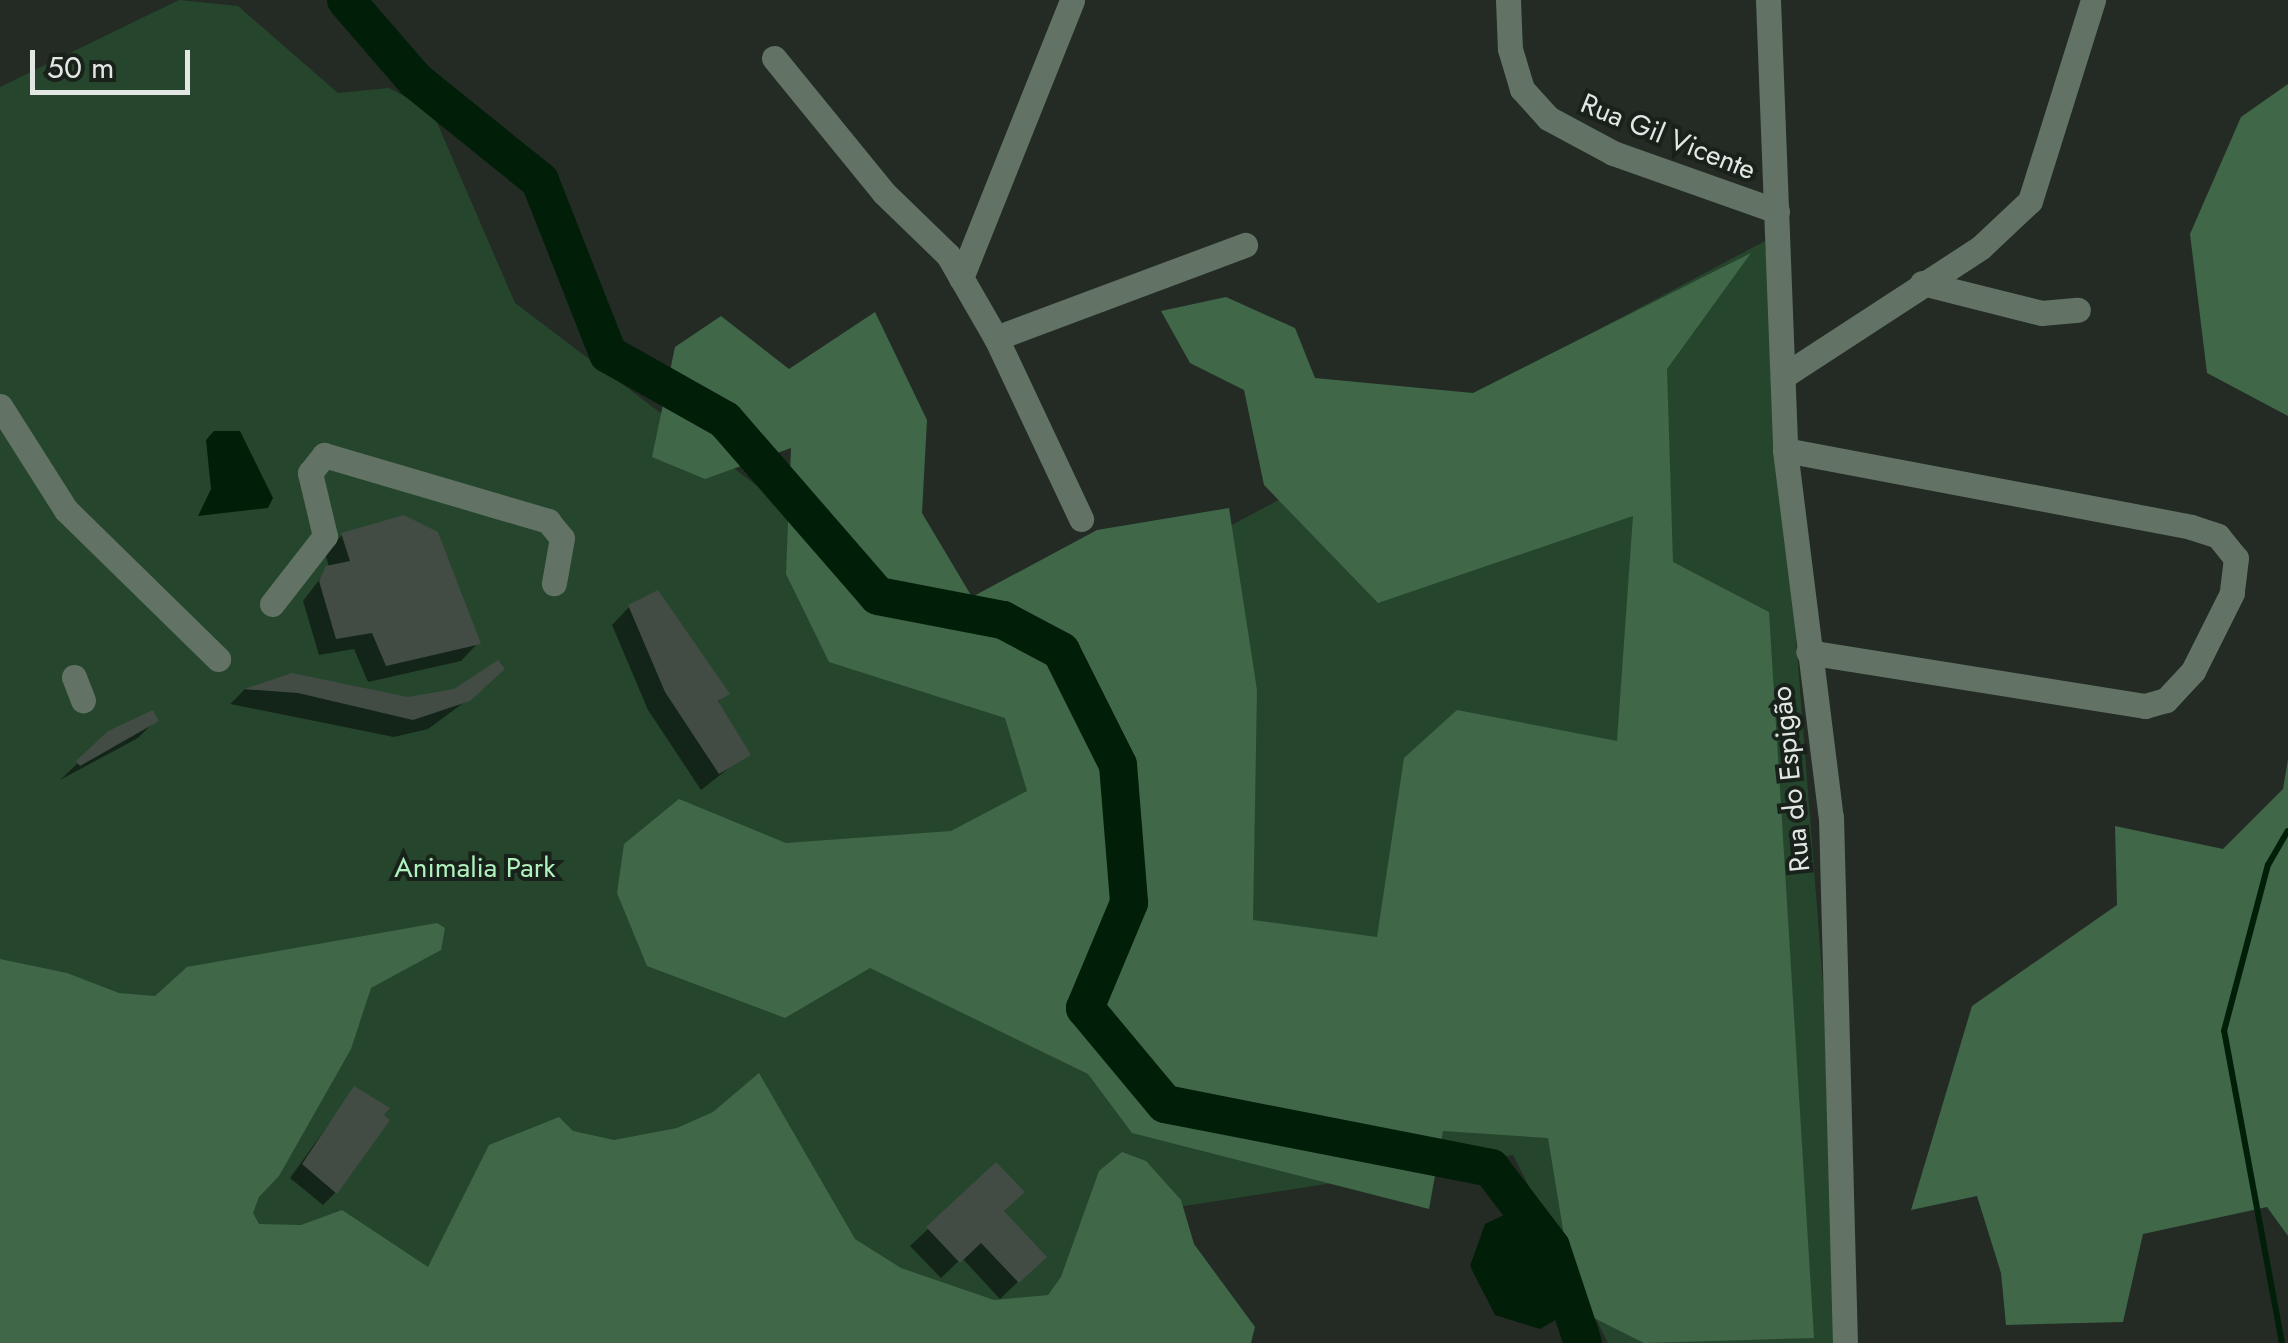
<!DOCTYPE html>
<html>
<head>
<meta charset="utf-8">
<style>
  body { margin:0 }
  #map { position:relative; width:2288px; height:1343px; overflow:hidden; background:#232b24; font-family:Jost,sans-serif }
  div>[style] { position:absolute }
  .green>* { inset:0; background:#25462d }
  .forest>* { inset:0; background:#3f6748 }
  .water>* { inset:0; background:#011e09 }
  .shadow>* { inset:0; background:#0007 }
  .stream>* { height:6px; margin:-3px; padding:0 3px; transform-origin:3px; border-radius:3px; background:#011e09 }
  .river>* { height:38px; margin:-19px; padding:0 19px; transform-origin:19px; border-radius:19px; background:#011e09 }
  .building>* { inset:0; background:#424b44 }
  .minor>* { height:25px; margin:-12.5px; padding:0 12.5px; transform-origin:12.5px; border-radius:12.5px; background:#627365 }
  span { translate:-50% -50%; white-space:nowrap; text-align:center; line-height:1.15; -webkit-text-stroke:8px #19211b; paint-order:stroke }
  .street-label { font-size:28px; color:#e2e7e3 }
  .park-label { font-size:28px; color:#b0f2bd }
  .scale { position:absolute; left:30px; top:50px; width:160px; height:45px; box-sizing:border-box; border:5px solid #e2e7e3; border-top:0; padding-left:12px; font-size:30px; line-height:35px; white-space:nowrap; color:#e2e7e3; -webkit-text-stroke:8px #19211b; paint-order:stroke }
</style>
</head>
<body>
<div id="map">
  <div class="green">
    <div style="clip-path:polygon(179px 0,238px 6px,338px 93px,389px 88px,416px 102px,435px 118px,515px 303px,956px 636px,1149px 569px,1765px 241px,1851px 1343px,1608px 1343px,1513px 1155px,1165px 1209px,1172px 1343px,0 1343px,0 87px)"></div>
  </div>
  <div class="forest">
    <div style="clip-path:polygon(2288px 84px,2288px 416px,2207px 373px,2190px 234px,2241px 117px)"></div>
    <div style="clip-path:polygon(1751px 253px,1667px 369px,1673px 562px,1769px 612px,1814px 1338px,1644px 1343px,1576px 1309px,1548px 1138px,1443px 1131px,1429px 1209px,1132px 1133px,1088px 1074px,870px 968px,785px 1018px,647px 966px,617px 893px,624px 844px,679px 799px,786px 843px,951px 831px,1027px 791px,1005px 718px,829px 662px,786px 574px,791px 448px,705px 479px,652px 457px,675px 347px,721px 316px,789px 369px,875px 312px,927px 420px,922px 513px,972px 597px,1097px 530px,1229px 508px,1257px 690px,1253px 920px,1377px 937px,1404px 758px,1457px 710px,1617px 741px,1633px 516px,1378px 603px,1264px 485px,1244px 390px,1190px 363px,1161px 311px,1226px 297px,1295px 328px,1315px 378px,1473px 393px)"></div>
    <div style="clip-path:polygon(2288px 759px,2288px 1236px,2267px 1207px,2143px 1234px,2123px 1322px,2006px 1325px,2001px 1273px,1977px 1196px,1911px 1210px,1972px 1006px,2117px 905px,2115px 826px,2223px 849px,2283px 789px)"></div>
    <div style="clip-path:polygon(437px 923px,445px 928px,441px 950px,371px 988px,351px 1049px,279px 1176px,259px 1197px,253px 1213px,259px 1224px,301px 1225px,342px 1210px,428px 1267px,489px 1145px,559px 1117px,573px 1131px,614px 1140px,677px 1128px,713px 1112px,759px 1073px,855px 1239px,901px 1268px,994px 1300px,1048px 1295px,1061px 1277px,1099px 1171px,1122px 1152px,1146px 1161px,1181px 1200px,1194px 1244px,1255px 1327px,1251px 1343px,0 1343px,0 959px,67px 973px,119px 993px,155px 996px,187px 967px)"></div>
  </div>
  <div class="water">
    <div style="clip-path:polygon(214px 431px,240px 431px,273px 498px,268px 508px,198px 516px,211px 489px,206px 440px)"></div>
    <div style="clip-path:polygon(1521px 1207px,1551px 1247px,1572px 1310px,1540px 1329px,1495px 1315px,1470px 1266px,1485px 1224px)"></div>
  </div>
  <div class="shadow">
    <div style="clip-path:polygon(342px 535px,478px 643px,461px 661px,368px 682px,354px 649px,319px 655px,303px 601px,329px 567px,325px 553px)"></div>
    <div style="clip-path:polygon(629px 607px,727px 693px,717px 703px,747px 754px,701px 790px,648px 710px,612px 625px)"></div>
    <div style="clip-path:polygon(485px 687px,428px 729px,394px 737px,230px 704px,245px 689px,408px 700px)"></div>
    <div style="clip-path:polygon(155px 721px,138px 738px,60px 780px,78px 763px)"></div>
    <div style="clip-path:polygon(354px 1089px,336px 1192px,323px 1205px,290px 1178px)"></div>
    <div style="clip-path:polygon(1001px 1211px,1026px 1274px,1000px 1299px,962px 1258px,941px 1278px,910px 1246px,928px 1229px)"></div>
  </div>
  <div class="stream">
    <div style="left:2282px;top:1343px;width:317px;rotate:-100.5deg"></div>
    <div style="left:2224px;top:1031px;width:172px;rotate:-75.2deg"></div>
    <div style="left:2268px;top:865px;width:39px;rotate:-60deg"></div>
  </div>
  <div class="river">
    <div style="left:346px;top:0;width:106px;rotate:49.2deg"></div>
    <div style="left:415px;top:80px;width:161px;rotate:38.9deg"></div>
    <div style="left:540px;top:181px;width:186px;rotate:68.5deg"></div>
    <div style="left:608px;top:354px;width:134px;rotate:29.4deg"></div>
    <div style="left:725px;top:420px;width:233px;rotate:49deg"></div>
    <div style="left:878px;top:596px;width:127px;rotate:10.9deg"></div>
    <div style="left:1003px;top:620px;width:66px;rotate:28.1deg"></div>
    <div style="left:1061px;top:651px;width:127px;rotate:63.4deg"></div>
    <div style="left:1118px;top:765px;width:138px;rotate:85.4deg"></div>
    <div style="left:1129px;top:903px;width:114px;rotate:112.7deg"></div>
    <div style="left:1085px;top:1008px;width:125px;rotate:50.2deg"></div>
    <div style="left:1165px;top:1104px;width:332px;rotate:11.1deg"></div>
    <div style="left:1491px;top:1168px;width:99px;rotate:52.8deg"></div>
    <div style="left:1551px;top:1247px;width:101px;rotate:71.6deg"></div>
  </div>
  <div class="building">
    <div style="clip-path:polygon(404px 515px,438px 532px,481px 644px,386px 666px,372px 633px,336px 639px,319px 581px,326px 566px,350px 561px,341px 533px)"></div>
    <div style="clip-path:polygon(658px 590px,730px 694px,718px 701px,751px 755px,719px 774px,665px 692px,628px 605px)"></div>
    <div style="clip-path:polygon(498px 660px,505px 669px,470px 701px,413px 720px,298px 693px,244px 689px,292px 673px,408px 697px,454px 689px)"></div>
    <div style="clip-path:polygon(153px 710px,159px 721px,80px 766px,76px 761px,108px 731px)"></div>
    <div style="clip-path:polygon(354px 1086px,390px 1108px,384px 1115px,390px 1120px,337px 1194px,302px 1164px)"></div>
    <div style="clip-path:polygon(996px 1162px,1025px 1192px,1004px 1211px,1047px 1257px,1019px 1283px,981px 1243px,960px 1263px,926px 1227px)"></div>
  </div>
  <div class="minor">
    <div style="left:1508px;top:0;width:49px;rotate:87.7deg"></div>
    <div style="left:1510px;top:49px;width:42px;rotate:73.3deg"></div>
    <div style="left:1522px;top:89px;width:39px;rotate:48deg"></div>
    <div style="left:1548px;top:118px;width:74px;rotate:28.3deg"></div>
    <div style="left:1613px;top:153px;width:174px;rotate:19.5deg"></div>
    <div style="left:1768px;top:0;width:450px;rotate:87.8deg"></div>
    <div style="left:1785px;top:450px;width:370px;rotate:82.9deg"></div>
    <div style="left:1831px;top:817px;width:526px;rotate:88.48deg"></div>
    <div style="left:774px;top:58px;width:174px;rotate:50.8deg"></div>
    <div style="left:884px;top:193px;width:89px;rotate:44.1deg"></div>
    <div style="left:948px;top:255px;width:96px;rotate:60deg"></div>
    <div style="left:996px;top:338px;width:200px;rotate:64.8deg"></div>
    <div style="left:961px;top:278px;width:299px;rotate:-68.2deg"></div>
    <div style="left:1922px;top:283px;width:123px;rotate:14.1deg"></div>
    <div style="left:2041px;top:313px;width:37px;rotate:-5deg"></div>
    <div style="left:996px;top:338px;width:266px;rotate:-20.5deg"></div>
    <div style="left:1785px;top:375px;width:234px;rotate:-33.1deg"></div>
    <div style="left:1981px;top:247px;width:67px;rotate:-43.2deg"></div>
    <div style="left:2030px;top:201px;width:211px;rotate:-72.6deg"></div>
    <div style="left:0;top:406px;width:123px;rotate:57.6deg"></div>
    <div style="left:66px;top:510px;width:213px;rotate:44.4deg"></div>
    <div style="left:1785px;top:450px;width:413px;rotate:10.7deg"></div>
    <div style="left:2191px;top:527px;width:28px;rotate:18deg"></div>
    <div style="left:2218px;top:536px;width:28px;rotate:51deg"></div>
    <div style="left:2236px;top:558px;width:35px;rotate:97deg"></div>
    <div style="left:2232px;top:593px;width:87px;rotate:116.6deg"></div>
    <div style="left:2193px;top:671px;width:40px;rotate:133deg"></div>
    <div style="left:2166px;top:700px;width:22px;rotate:164deg"></div>
    <div style="left:2145px;top:706px;width:341px;rotate:-170.9deg"></div>
    <div style="left:272px;top:604px;width:86px;rotate:-52.1deg"></div>
    <div style="left:325px;top:536px;width:65px;rotate:-103.4deg"></div>
    <div style="left:310px;top:473px;width:23px;rotate:-52deg"></div>
    <div style="left:324px;top:455px;width:234px;rotate:16.4deg"></div>
    <div style="left:548px;top:521px;width:22px;rotate:51deg"></div>
    <div style="left:562px;top:538px;width:46px;rotate:100.1deg"></div>
    <div style="left:74px;top:677px;width:25px;rotate:69deg"></div>
  </div>
  <div class="street-label">
    <span style="left:1668px;top:137px;rotate:22deg">Rua Gil Vicente</span>
    <span style="left:1791px;top:779px;rotate:-96deg">Rua do Espigão</span>
  </div>
  <div class="park-label">
    <span style="left:475px;top:868px">Animalia Park</span>
  </div>
  <div class="scale">50 m</div>
</div>
</body>
</html>
